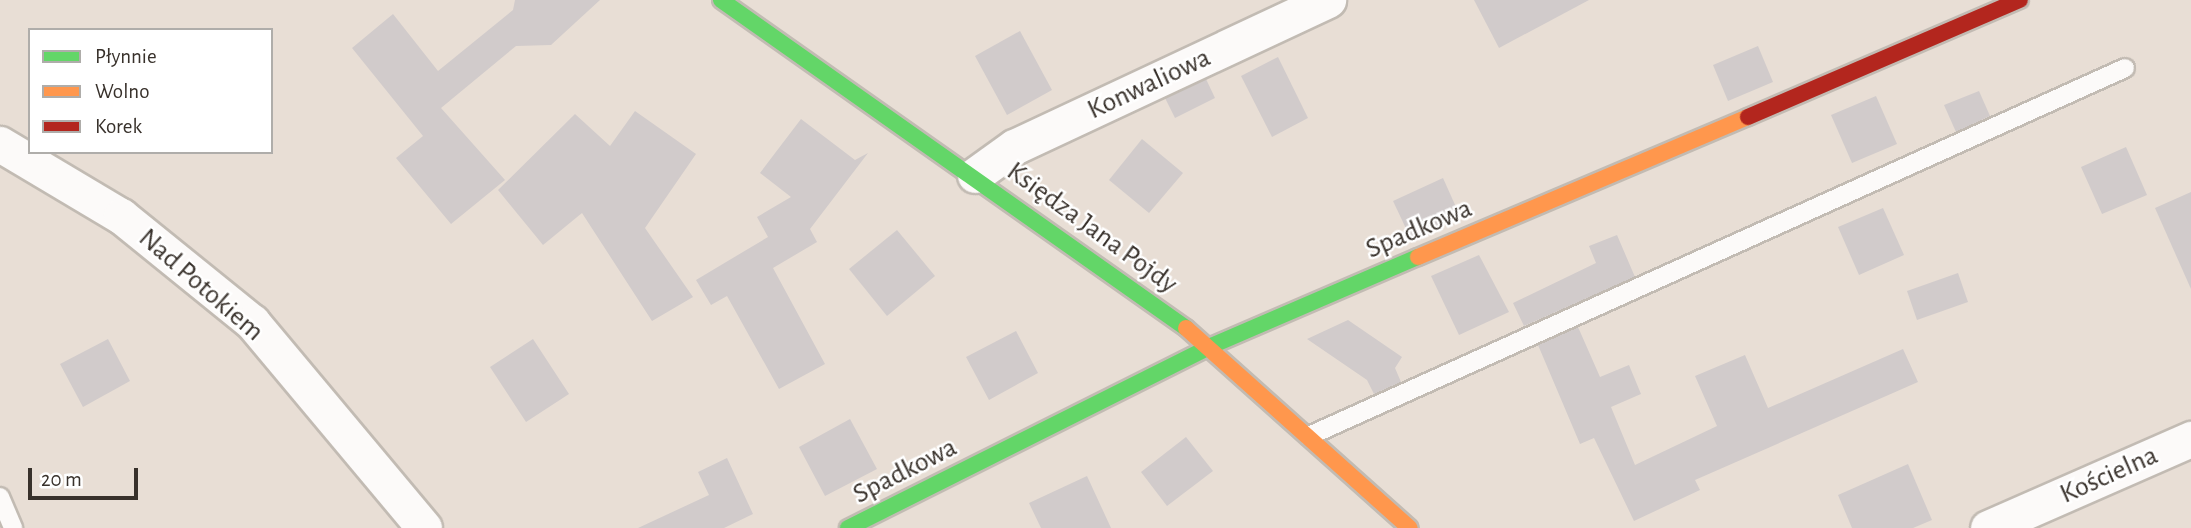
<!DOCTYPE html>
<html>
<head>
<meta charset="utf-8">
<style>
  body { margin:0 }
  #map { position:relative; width:2191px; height:528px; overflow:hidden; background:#e8ded5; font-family:"Alegreya Sans",sans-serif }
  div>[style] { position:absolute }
  .building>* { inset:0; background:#d1cbcb }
  .roads { filter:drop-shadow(2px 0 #c2bbb3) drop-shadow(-2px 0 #c2bbb3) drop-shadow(0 2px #c2bbb3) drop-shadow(0 -2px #c2bbb3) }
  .lane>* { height:18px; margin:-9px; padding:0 9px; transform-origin:9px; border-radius:9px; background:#fcfaf9 }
  .street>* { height:35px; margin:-17.5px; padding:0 17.5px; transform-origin:17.5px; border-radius:17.5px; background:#fcfaf9 }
  .fast>* { height:16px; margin:-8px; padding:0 8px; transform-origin:8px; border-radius:8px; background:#63d668 }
  .slow>* { height:16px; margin:-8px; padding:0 8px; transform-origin:8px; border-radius:8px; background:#ff974d }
  .jam>* { height:16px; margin:-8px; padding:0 8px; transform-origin:8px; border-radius:8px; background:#b3261e }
  span { translate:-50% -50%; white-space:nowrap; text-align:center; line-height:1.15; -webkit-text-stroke:5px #fff; paint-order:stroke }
  .street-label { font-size:28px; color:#38312b }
  .legend { position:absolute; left:28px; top:28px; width:245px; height:126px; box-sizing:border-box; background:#fff; border:2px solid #afadaa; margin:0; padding:9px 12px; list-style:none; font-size:21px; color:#38312b }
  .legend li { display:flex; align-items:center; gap:14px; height:35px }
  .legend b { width:35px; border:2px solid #afadaa }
  .scale { position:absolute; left:28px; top:468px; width:110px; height:32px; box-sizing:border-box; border:4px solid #38312b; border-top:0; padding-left:9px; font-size:21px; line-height:24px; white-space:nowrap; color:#38312b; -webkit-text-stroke:5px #fff; paint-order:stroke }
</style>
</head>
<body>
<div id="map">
  <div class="building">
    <div style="clip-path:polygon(515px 0,600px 0,551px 45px,516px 46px,441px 108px,505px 180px,451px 224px,396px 158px,423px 136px,352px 48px,393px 14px,438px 71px,513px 10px)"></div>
    <div style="clip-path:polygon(1474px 0,1589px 0,1499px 48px)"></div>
    <div style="clip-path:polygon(1020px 31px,1052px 90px,1007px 115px,975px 56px)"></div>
    <div style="clip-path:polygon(1758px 46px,1773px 82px,1728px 101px,1713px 65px)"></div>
    <div style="clip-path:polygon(1278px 57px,1308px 118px,1272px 137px,1241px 76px)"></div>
    <div style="clip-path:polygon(1206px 79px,1215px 98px,1175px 118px,1165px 98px)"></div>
    <div style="clip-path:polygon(1979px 91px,1990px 116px,1956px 132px,1944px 105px)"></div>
    <div style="clip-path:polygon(1876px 96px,1897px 144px,1852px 163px,1831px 115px)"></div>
    <div style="clip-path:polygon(635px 111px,696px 154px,645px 228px,693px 297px,652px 321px,582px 213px,543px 245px,498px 190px,575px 114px,610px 146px)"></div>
    <div style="clip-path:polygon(801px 119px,855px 160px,868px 153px,810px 229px,817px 242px,773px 268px,825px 364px,779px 389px,727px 296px,711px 305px,696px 280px,768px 237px,757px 217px,791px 197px,760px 173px)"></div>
    <div style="clip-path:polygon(1142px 139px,1183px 173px,1149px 213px,1109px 180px)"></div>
    <div style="clip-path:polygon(2126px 147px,2147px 195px,2102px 214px,2081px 167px)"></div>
    <div style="clip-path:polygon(1443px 178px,1460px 216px,1410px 237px,1393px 201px)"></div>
    <div style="clip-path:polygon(2191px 192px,2191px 289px,2155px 208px)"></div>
    <div style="clip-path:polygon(1883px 208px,1904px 255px,1859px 275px,1838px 227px)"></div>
    <div style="clip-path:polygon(897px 230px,935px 276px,887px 316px,849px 269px)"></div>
    <div style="clip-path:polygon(1617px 235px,1635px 277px,1524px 326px,1513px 303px,1596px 263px,1589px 246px)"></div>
    <div style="clip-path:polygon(1479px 255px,1509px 312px,1459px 335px,1431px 276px)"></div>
    <div style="clip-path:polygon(1958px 273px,1968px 302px,1917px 320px,1907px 291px)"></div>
    <div style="clip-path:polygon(1348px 320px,1402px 357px,1395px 368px,1401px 382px,1374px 394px,1367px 380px,1307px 339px)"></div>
    <div style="clip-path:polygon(1578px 327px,1600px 377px,1629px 365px,1641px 394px,1611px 407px,1635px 465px,1717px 426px,1695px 376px,1745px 355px,1768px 408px,1903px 349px,1918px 382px,1695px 480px,1700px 490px,1634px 521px,1594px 438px,1580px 444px,1538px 345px)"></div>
    <div style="clip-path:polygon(1016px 331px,1038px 373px,989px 400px,966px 357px)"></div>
    <div style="clip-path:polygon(108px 339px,130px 381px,83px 407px,60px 364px)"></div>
    <div style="clip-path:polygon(533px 339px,569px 394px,526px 422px,490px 367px)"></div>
    <div style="clip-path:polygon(850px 419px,877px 469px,825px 496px,799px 447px)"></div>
    <div style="clip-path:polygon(1186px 437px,1213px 471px,1167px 506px,1141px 472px)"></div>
    <div style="clip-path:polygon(727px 458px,753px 514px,724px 528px,638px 528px,709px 495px,698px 472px)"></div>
    <div style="clip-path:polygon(1908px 464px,1932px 520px,1913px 528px,1852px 528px,1838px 495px)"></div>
    <div style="clip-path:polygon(1087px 476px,1111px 528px,1041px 528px,1029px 503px)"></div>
  </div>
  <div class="roads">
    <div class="lane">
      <div style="left:1309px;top:436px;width:895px;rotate:-24.27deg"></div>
      <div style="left:0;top:497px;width:34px;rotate:67deg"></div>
    </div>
    <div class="street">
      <div style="left:0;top:144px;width:141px;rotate:30.8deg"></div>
      <div style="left:121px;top:216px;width:169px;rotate:39deg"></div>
      <div style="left:252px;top:322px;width:268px;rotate:50.1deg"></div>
      <div style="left:975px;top:175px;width:48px;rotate:-35.7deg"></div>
      <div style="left:1014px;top:147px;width:347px;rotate:-25.1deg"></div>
      <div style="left:1988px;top:528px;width:222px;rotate:-23.7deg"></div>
    </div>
    <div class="fast">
      <div style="left:721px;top:0;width:569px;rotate:35.2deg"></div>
      <div style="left:848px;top:528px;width:406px;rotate:-26.6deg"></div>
      <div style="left:1211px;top:346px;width:225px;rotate:-23.3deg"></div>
    </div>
    <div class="slow">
      <div style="left:1418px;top:257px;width:358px;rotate:-23deg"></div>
      <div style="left:1186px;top:328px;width:300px;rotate:41.8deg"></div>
    </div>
    <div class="jam">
      <div style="left:1748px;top:117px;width:296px;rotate:-23.3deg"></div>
    </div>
  </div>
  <div class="street-label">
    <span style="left:1149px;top:84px;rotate:-25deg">Konwaliowa</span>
    <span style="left:1092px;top:228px;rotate:36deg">Księdza Jana Pojdy</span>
    <span style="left:1419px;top:229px;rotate:-23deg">Spadkowa</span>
    <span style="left:201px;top:285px;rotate:41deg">Nad Potokiem</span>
    <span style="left:905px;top:471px;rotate:-27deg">Spadkowa</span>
    <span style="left:2109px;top:475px;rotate:-24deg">Kościelna</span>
  </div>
  <ul class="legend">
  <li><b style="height:9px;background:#63d668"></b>Płynnie</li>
  <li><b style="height:9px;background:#ff974d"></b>Wolno</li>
  <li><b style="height:9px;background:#b3261e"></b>Korek</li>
  </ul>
  <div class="scale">20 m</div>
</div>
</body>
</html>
